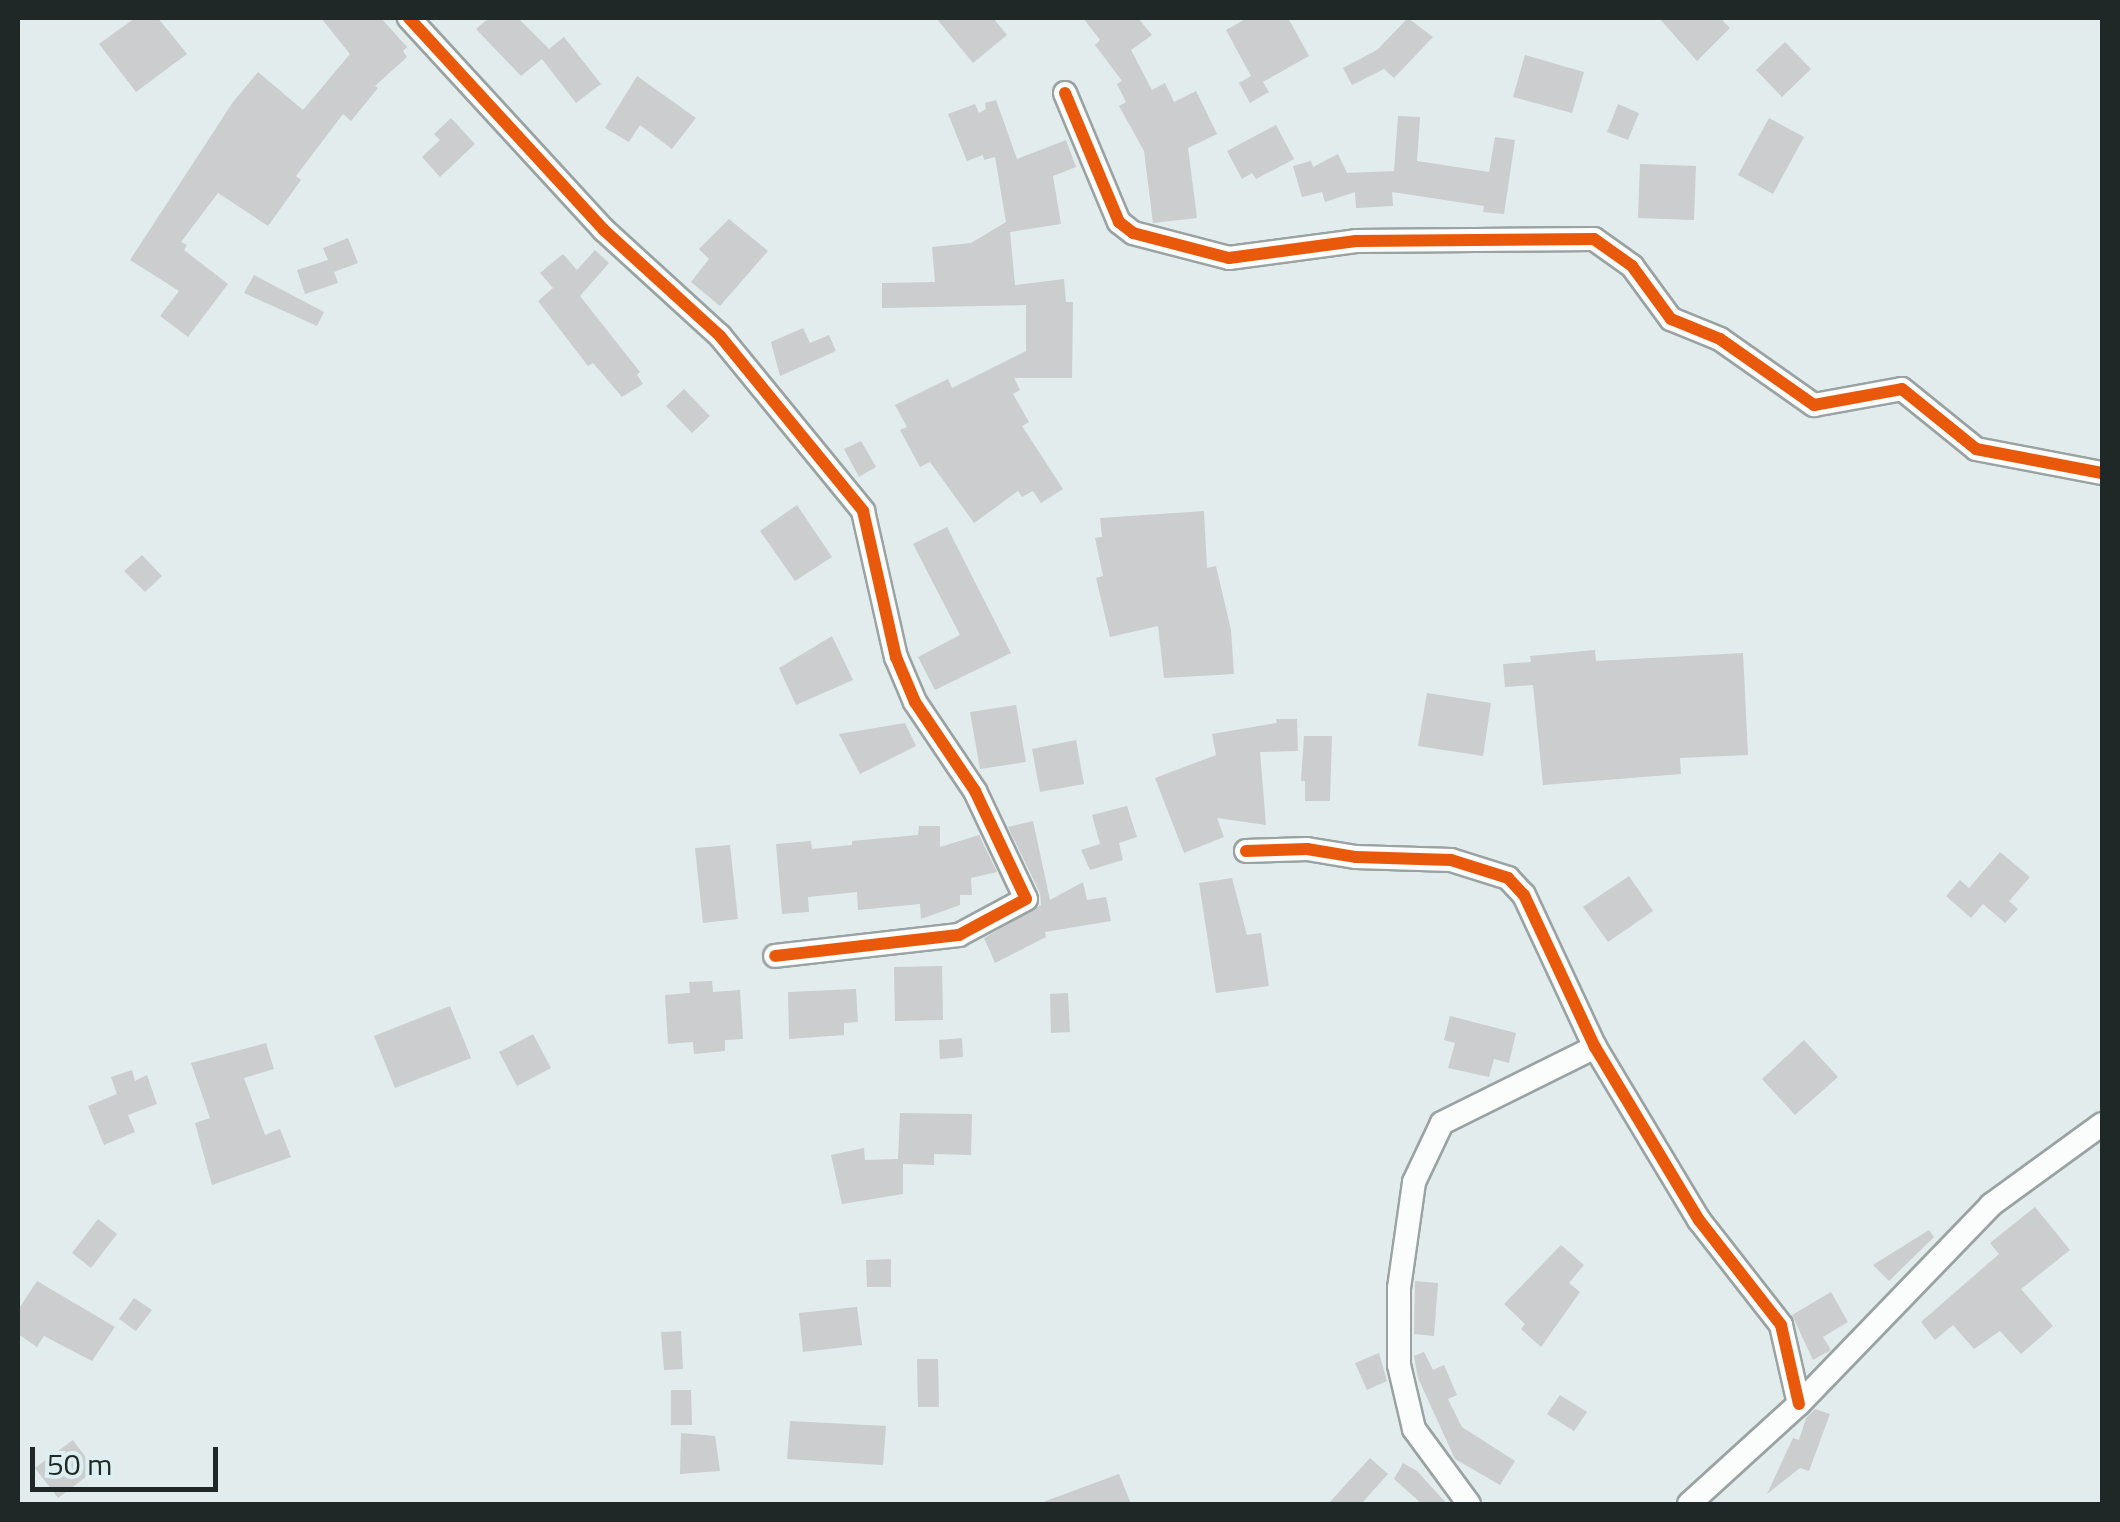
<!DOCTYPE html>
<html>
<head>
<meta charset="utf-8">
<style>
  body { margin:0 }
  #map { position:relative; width:2120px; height:1522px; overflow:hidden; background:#e2ecec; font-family:"Titillium Web",sans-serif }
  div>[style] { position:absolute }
  .building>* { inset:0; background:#cbcdcf }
  .roads { filter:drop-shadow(2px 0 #9aa2a2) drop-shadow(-2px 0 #9aa2a2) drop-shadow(0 2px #9aa2a2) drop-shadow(0 -2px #9aa2a2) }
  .minor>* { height:22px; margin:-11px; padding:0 11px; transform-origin:11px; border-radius:11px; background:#fbfcfc }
  .cycleway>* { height:12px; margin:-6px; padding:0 6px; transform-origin:6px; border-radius:6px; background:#e8590c }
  span { translate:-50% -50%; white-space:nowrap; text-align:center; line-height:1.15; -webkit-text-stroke:8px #ddeff1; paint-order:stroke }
  .frame { position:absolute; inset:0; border:20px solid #202727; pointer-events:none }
  .scale { position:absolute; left:30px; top:1447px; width:188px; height:45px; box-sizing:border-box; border:5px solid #202727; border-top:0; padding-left:12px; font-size:30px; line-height:35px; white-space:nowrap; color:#202727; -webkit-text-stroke:8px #ddeff1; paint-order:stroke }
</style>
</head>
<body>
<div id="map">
  <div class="building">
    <div style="clip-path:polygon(135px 18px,158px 18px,187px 54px,136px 92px,99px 44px)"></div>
    <div style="clip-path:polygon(321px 18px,381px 18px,407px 47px,403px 51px,407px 57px,375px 86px,378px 88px,351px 121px,343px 114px,296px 176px,301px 180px,268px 226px,218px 193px,181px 242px,187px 245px,184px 250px,228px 284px,188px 337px,160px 316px,179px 291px,130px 260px,233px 102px,258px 72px,303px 110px,350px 54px)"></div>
    <div style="clip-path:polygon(489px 18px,518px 18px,549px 49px,564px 37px,601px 84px,576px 103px,542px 59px,521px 76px,476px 29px)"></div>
    <div style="clip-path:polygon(936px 18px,993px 18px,1007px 35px,973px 63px)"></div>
    <div style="clip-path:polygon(1083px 18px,1138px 18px,1152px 35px,1131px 50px,1152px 90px,1165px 83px,1174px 102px,1196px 91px,1217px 134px,1188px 148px,1197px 218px,1153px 223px,1144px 151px,1119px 106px,1126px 102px,1117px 84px,1122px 81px,1095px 45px,1100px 40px)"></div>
    <div style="clip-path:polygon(1247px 18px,1288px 18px,1309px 56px,1263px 82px,1269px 92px,1250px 103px,1239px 83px,1251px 76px,1226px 30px)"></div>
    <div style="clip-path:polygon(1408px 18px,1433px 37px,1394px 78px,1384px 69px,1352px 85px,1343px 68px,1377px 50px)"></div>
    <div style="clip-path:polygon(1659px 18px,1720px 18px,1730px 28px,1697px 61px)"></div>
    <div style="clip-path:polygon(1785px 42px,1811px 69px,1782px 97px,1756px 70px)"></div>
    <div style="clip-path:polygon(1525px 55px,1584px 72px,1572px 113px,1513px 97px)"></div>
    <div style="clip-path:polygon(637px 76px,696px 118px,672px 149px,640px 125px,629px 142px,605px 128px)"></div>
    <div style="clip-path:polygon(996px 100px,1017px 159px,1066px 140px,1076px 167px,1053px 176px,1061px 224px,1010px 232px,1015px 285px,1064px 279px,1066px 302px,1073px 302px,1072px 378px,1014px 378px,1020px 390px,1013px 394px,1029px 422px,1022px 426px,1063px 489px,1041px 503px,1033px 491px,1022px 497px,1018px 491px,974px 523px,930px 462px,920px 467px,900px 430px,907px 427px,895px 405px,948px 379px,952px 388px,1026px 351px,1026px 305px,882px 308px,882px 283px,935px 282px,932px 247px,971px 243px,1006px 222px,995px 157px,984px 160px,983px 155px,967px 161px,948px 114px,975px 104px,979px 113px,986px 109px,985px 103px)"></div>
    <div style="clip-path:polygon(1618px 104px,1639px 113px,1628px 140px,1607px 132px)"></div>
    <div style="clip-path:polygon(1398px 116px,1420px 117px,1417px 161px,1489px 172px,1495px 137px,1515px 140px,1504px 214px,1483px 212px,1484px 206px,1392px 192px,1393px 206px,1356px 208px,1355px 192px,1325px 202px,1322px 192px,1302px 197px,1293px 166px,1311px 161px,1313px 167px,1338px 154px,1347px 173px,1394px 171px)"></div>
    <div style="clip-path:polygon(451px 118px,475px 144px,440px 177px,422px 157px,440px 140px,434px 134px)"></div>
    <div style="clip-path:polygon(1769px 118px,1804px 137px,1773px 194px,1738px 175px)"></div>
    <div style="clip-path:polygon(1276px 125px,1294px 159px,1256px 179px,1252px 173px,1242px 179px,1227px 151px)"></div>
    <div style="clip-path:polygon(1640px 164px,1696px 166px,1694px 220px,1638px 218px)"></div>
    <div style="clip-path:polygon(729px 219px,768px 251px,720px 306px,691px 282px,709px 259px,699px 249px)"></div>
    <div style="clip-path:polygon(348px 238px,358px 263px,334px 272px,338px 283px,305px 294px,297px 270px,328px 260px,323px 248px)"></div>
    <div style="clip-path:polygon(595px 250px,609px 263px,580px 296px,640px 372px,637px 375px,643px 384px,622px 397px,593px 363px,588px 366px,538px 301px,553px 288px,540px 273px,563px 254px,577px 270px)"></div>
    <div style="clip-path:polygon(254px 275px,324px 312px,317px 326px,244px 293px)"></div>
    <div style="clip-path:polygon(803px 328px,810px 343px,829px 335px,836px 351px,780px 376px,771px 342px)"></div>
    <div style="clip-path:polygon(684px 389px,710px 416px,692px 433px,666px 406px)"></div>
    <div style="clip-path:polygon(861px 441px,876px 467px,859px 477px,844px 449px)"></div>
    <div style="clip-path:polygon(797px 505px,832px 557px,795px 581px,760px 531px)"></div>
    <div style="clip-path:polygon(1204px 511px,1207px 568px,1216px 566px,1231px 630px,1234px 674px,1164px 678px,1158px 626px,1110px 637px,1096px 578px,1103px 576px,1095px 538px,1102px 537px,1100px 518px)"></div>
    <div style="clip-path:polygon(947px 527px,1011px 653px,935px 690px,918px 657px,960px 635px,913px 544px)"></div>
    <div style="clip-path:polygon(142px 555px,162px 576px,145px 592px,124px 571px)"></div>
    <div style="clip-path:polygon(832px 636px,853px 680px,796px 705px,779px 668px)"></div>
    <div style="clip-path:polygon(1595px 650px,1596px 661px,1743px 653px,1748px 755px,1680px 758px,1681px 774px,1543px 785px,1533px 685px,1505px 687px,1503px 664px,1531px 662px,1530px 656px)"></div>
    <div style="clip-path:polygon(1427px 693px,1491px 703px,1483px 756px,1418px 746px)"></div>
    <div style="clip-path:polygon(1016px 705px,1026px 762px,980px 769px,970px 712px)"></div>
    <div style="clip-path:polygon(1276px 719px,1297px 719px,1298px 751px,1260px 752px,1266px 825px,1217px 818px,1224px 837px,1184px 853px,1155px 778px,1216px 755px,1212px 734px,1277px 723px)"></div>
    <div style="clip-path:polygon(905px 723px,916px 746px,860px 774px,839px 734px)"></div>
    <div style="clip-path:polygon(1304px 736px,1332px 736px,1330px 801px,1305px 801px,1305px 781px,1301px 781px)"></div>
    <div style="clip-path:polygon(1076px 740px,1084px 784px,1040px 792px,1032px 749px)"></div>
    <div style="clip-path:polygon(1127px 806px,1137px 837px,1119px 843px,1123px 860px,1090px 870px,1081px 850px,1100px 844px,1092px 815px)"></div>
    <div style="clip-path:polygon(1033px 821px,1050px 900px,1083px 882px,1087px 900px,1106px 897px,1111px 921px,1045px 932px,1046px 937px,995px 963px,984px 938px,1041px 905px,1040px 893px,1008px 827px)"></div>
    <div style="clip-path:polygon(919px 826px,940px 826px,940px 847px,979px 835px,997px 872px,971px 878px,972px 895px,960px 895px,960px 905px,921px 919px,920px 904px,858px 910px,857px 892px,808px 897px,809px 912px,782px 914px,776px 844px,811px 841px,812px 849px,852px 845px,852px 841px,918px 835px)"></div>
    <div style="clip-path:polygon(730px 845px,738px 919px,703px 923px,695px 848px)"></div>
    <div style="clip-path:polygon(2000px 852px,2030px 877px,2009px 901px,2018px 909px,2005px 923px,1983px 904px,1971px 918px,1946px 896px,1960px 880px,1969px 888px)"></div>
    <div style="clip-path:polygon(1629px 876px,1653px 911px,1608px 942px,1583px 907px)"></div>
    <div style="clip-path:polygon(1232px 878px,1247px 935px,1261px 933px,1269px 986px,1216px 993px,1199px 883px)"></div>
    <div style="clip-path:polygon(942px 966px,943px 1020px,895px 1021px,894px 967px)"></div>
    <div style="clip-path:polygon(712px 981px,713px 992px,740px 990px,743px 1039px,725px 1040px,725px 1051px,694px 1054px,693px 1042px,668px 1044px,665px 995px,690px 993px,689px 982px)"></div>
    <div style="clip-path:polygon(856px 989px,858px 1022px,844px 1023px,844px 1035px,789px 1039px,788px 992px)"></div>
    <div style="clip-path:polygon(1068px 993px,1070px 1032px,1051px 1033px,1050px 994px)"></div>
    <div style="clip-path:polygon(450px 1006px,471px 1058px,395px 1088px,374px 1036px)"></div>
    <div style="clip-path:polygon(1450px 1016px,1516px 1033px,1509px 1063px,1494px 1059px,1489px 1077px,1448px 1068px,1455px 1043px,1444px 1040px)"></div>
    <div style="clip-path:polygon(533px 1034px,551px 1068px,517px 1086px,499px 1052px)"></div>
    <div style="clip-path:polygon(962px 1038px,963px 1057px,940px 1059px,939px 1040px)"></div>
    <div style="clip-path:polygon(1804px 1040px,1838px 1077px,1795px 1115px,1762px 1079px)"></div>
    <div style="clip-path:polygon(266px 1043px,274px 1069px,244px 1078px,265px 1135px,280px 1129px,291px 1157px,212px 1185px,195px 1123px,210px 1118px,191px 1063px)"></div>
    <div style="clip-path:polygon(132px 1070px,135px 1081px,147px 1075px,157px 1104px,128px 1115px,135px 1132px,104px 1145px,88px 1106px,117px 1094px,111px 1077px)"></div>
    <div style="clip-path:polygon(900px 1113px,972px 1114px,971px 1155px,934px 1154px,934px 1165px,903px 1164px,903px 1194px,842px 1204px,831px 1155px,864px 1148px,865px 1160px,898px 1159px)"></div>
    <div style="clip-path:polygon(2035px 1207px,2070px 1250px,2021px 1289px,2053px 1326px,2021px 1354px,2000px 1331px,1974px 1349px,1953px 1325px,1935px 1340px,1921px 1322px,1999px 1254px,1990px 1243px)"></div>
    <div style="clip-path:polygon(98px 1219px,117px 1234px,91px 1268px,72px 1253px)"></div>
    <div style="clip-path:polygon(1929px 1230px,1934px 1237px,1889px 1281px,1873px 1265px)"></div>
    <div style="clip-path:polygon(1561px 1245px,1584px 1265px,1569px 1283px,1580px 1292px,1541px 1347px,1521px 1329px,1525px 1324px,1504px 1304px)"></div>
    <div style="clip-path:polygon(891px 1259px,891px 1287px,867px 1287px,866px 1260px)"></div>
    <div style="clip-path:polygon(37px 1281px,115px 1327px,92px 1361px,44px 1336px,37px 1347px,18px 1334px,18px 1310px)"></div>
    <div style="clip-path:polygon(1415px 1281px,1438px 1283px,1434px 1336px,1414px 1334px)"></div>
    <div style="clip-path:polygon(1831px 1292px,1848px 1322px,1823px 1337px,1831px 1350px,1813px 1360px,1792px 1315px)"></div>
    <div style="clip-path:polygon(134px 1298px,152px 1310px,136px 1331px,119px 1319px)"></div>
    <div style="clip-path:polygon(857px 1307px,862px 1345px,803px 1352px,799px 1313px)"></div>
    <div style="clip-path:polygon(681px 1331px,683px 1369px,664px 1370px,661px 1332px)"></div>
    <div style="clip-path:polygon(1424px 1352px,1433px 1370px,1444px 1365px,1457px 1395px,1448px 1399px,1462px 1427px,1515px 1461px,1500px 1485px,1455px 1459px,1418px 1378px,1414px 1356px)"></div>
    <div style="clip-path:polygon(1379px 1353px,1387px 1381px,1367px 1390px,1355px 1363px)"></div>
    <div style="clip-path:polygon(917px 1359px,938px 1359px,939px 1407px,918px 1407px)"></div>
    <div style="clip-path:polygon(671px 1390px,691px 1390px,692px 1425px,671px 1425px)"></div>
    <div style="clip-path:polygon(1560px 1395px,1587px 1412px,1574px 1431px,1547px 1414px)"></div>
    <div style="clip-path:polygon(1815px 1409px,1830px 1414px,1809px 1471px,1800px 1468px,1767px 1494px,1793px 1438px,1799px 1440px,1806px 1418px)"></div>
    <div style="clip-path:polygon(790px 1421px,886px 1426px,883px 1465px,787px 1459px)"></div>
    <div style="clip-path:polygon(681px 1433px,715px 1436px,720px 1471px,680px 1474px)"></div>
    <div style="clip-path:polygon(73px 1440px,95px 1470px,58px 1498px,35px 1468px)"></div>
    <div style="clip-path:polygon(1370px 1458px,1388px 1474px,1361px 1504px,1328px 1504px)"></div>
    <div style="clip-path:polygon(1403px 1463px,1417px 1471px,1447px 1504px,1422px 1504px,1394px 1479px)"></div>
    <div style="clip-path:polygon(1119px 1474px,1131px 1504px,1043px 1504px,1043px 1502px)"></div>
  </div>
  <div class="roads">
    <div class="minor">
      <div style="left:409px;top:18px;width:288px;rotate:47.4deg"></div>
      <div style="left:604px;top:230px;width:157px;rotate:42.4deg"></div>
      <div style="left:720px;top:336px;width:226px;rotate:50.7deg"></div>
      <div style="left:863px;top:511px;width:150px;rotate:77.3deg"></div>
      <div style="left:896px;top:657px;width:49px;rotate:67.1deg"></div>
      <div style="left:915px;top:702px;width:107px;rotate:56deg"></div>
      <div style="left:975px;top:791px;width:119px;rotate:64.7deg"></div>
      <div style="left:1026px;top:899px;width:76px;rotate:151.8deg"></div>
      <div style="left:959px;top:935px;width:185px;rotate:173.5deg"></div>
      <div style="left:1065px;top:93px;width:140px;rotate:67.3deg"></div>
      <div style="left:1119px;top:222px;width:18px;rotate:38deg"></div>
      <div style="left:1133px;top:233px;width:99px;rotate:14.6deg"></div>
      <div style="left:1229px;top:258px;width:128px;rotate:-7.6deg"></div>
      <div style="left:1356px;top:241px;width:238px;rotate:-0.5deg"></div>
      <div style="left:1594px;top:239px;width:47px;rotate:35.4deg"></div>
      <div style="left:1632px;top:266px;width:66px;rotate:53.7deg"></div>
      <div style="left:1671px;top:319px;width:53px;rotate:22.2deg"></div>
      <div style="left:1720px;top:339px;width:115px;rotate:35.1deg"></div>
      <div style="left:1814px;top:405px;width:89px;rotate:-10.3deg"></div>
      <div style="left:1902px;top:389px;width:95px;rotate:39deg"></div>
      <div style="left:1976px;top:449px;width:128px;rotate:10.8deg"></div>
      <div style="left:1246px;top:851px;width:61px;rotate:-1.9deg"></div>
      <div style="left:1307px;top:849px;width:50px;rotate:9.3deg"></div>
      <div style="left:1356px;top:857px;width:95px;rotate:1.8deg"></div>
      <div style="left:1451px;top:860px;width:60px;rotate:17.5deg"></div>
      <div style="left:1508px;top:878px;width:23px;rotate:47deg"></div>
      <div style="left:1524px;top:895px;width:168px;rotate:65deg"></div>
      <div style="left:1595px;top:1047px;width:202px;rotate:59deg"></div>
      <div style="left:1699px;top:1220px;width:133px;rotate:52deg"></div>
      <div style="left:1781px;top:1325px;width:81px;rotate:77.2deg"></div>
      <div style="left:1469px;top:1504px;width:93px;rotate:-126.3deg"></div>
      <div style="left:1414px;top:1429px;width:66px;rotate:-103.2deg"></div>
      <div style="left:1399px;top:1365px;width:77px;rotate:-90deg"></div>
      <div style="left:1399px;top:1288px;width:107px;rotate:-81.9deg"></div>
      <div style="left:1414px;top:1182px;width:65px;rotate:-64.6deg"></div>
      <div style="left:1442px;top:1123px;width:171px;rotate:-26.4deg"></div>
      <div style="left:1689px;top:1504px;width:149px;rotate:-42.3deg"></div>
      <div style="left:1799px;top:1404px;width:277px;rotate:-46deg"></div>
      <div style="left:1991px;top:1205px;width:137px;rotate:-36.1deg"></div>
    </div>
  </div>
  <div class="cycleway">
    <div style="left:409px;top:18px;width:288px;rotate:47.4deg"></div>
    <div style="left:604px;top:230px;width:157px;rotate:42.4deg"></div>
    <div style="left:720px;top:336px;width:226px;rotate:50.7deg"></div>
    <div style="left:863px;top:511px;width:150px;rotate:77.3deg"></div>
    <div style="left:896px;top:657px;width:49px;rotate:67.1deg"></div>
    <div style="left:915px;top:702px;width:107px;rotate:56deg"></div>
    <div style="left:975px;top:791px;width:119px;rotate:64.7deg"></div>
    <div style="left:1026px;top:899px;width:76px;rotate:151.8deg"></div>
    <div style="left:959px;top:935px;width:185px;rotate:173.5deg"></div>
    <div style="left:1065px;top:93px;width:140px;rotate:67.3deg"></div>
    <div style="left:1119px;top:222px;width:18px;rotate:38deg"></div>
    <div style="left:1133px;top:233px;width:99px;rotate:14.6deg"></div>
    <div style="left:1229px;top:258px;width:128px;rotate:-7.6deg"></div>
    <div style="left:1356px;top:241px;width:238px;rotate:-0.5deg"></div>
    <div style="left:1594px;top:239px;width:47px;rotate:35.4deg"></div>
    <div style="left:1632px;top:266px;width:66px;rotate:53.7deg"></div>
    <div style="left:1671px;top:319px;width:53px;rotate:22.2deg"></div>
    <div style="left:1720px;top:339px;width:115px;rotate:35.1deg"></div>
    <div style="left:1814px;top:405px;width:89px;rotate:-10.3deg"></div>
    <div style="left:1902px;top:389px;width:95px;rotate:39deg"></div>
    <div style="left:1976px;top:449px;width:128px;rotate:10.8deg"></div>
    <div style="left:1246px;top:851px;width:61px;rotate:-1.9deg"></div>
    <div style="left:1307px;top:849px;width:50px;rotate:9.3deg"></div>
    <div style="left:1356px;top:857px;width:95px;rotate:1.8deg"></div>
    <div style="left:1451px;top:860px;width:60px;rotate:17.5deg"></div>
    <div style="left:1508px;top:878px;width:23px;rotate:47deg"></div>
    <div style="left:1524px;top:895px;width:168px;rotate:65deg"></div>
    <div style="left:1595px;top:1047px;width:202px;rotate:59deg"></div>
    <div style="left:1699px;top:1220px;width:133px;rotate:52deg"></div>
    <div style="left:1781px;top:1325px;width:81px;rotate:77.2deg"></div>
  </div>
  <div class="frame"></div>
  <div class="scale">50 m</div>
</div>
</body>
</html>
